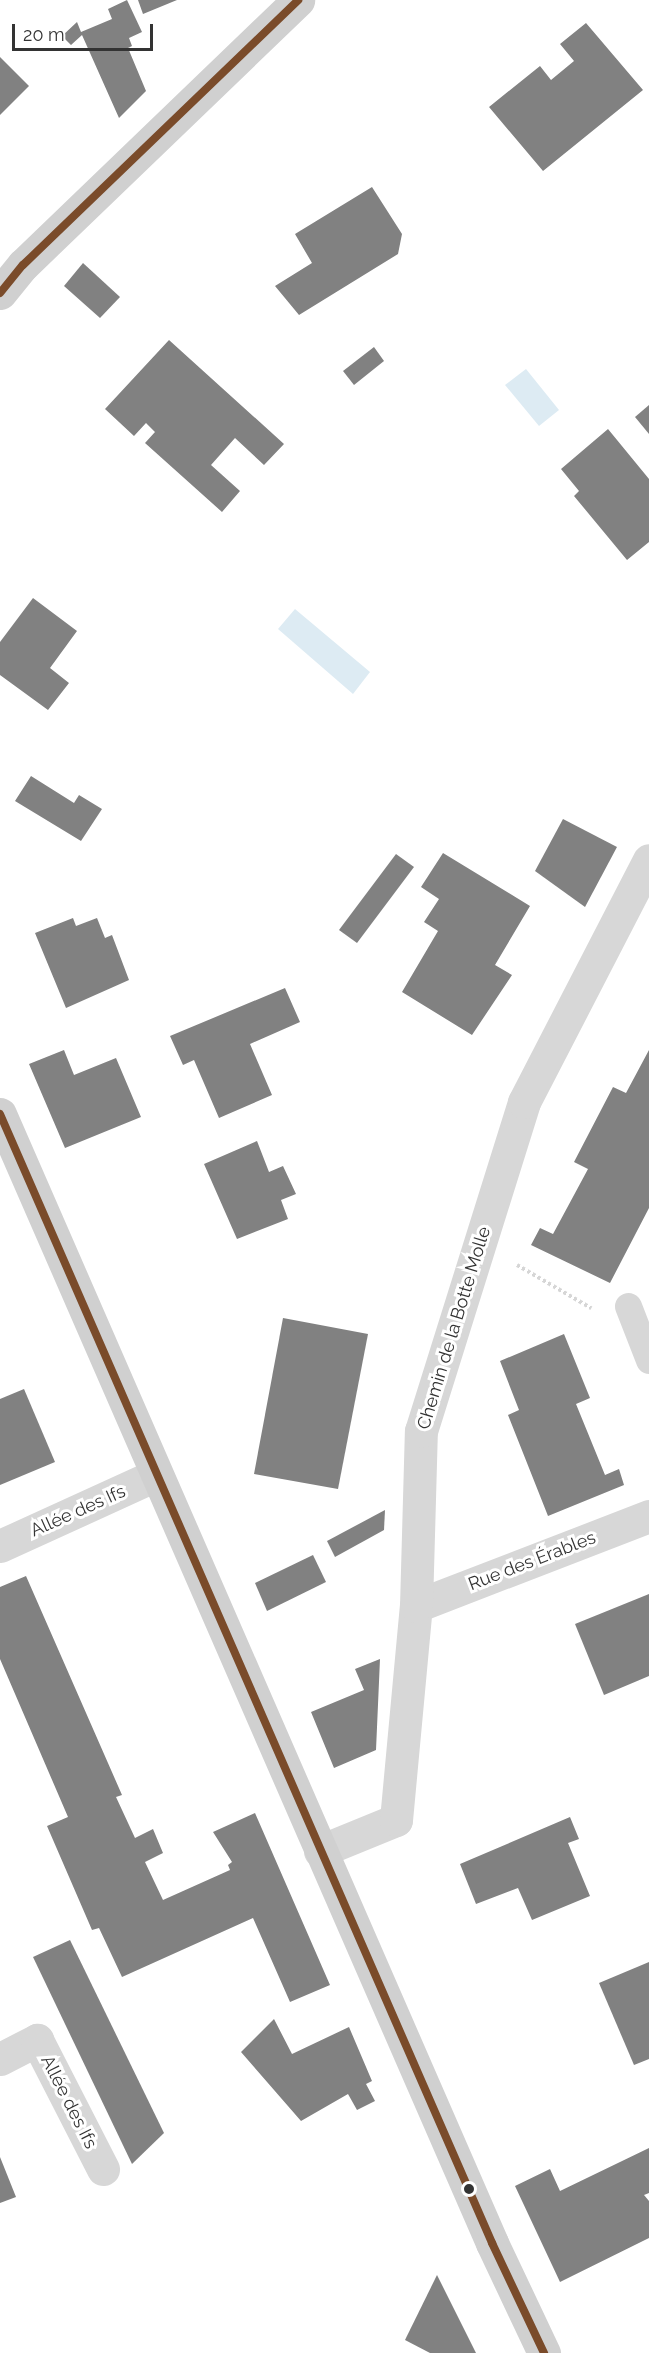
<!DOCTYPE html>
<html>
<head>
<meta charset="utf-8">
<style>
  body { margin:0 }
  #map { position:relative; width:649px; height:2353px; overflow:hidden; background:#fff; font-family:Raleway,sans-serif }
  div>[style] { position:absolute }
  .water>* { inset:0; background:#ddebf3 }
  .building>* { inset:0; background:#818181 }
  .path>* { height:4px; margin-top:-2px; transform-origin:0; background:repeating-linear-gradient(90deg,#d6d6d6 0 3px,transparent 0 6px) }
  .lane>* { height:27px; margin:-13.5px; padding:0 13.5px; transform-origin:13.5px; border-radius:13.5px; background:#d7d7d7 }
  .street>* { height:33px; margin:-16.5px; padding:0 16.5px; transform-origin:16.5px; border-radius:16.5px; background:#d7d7d7 }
  .secondary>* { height:33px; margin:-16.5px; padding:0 16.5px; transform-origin:16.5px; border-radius:16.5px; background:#d0d0d0 }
  .bus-1>* { height:8px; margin:-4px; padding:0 4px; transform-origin:4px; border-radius:4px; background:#7a4b2a }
  .dots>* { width:16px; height:16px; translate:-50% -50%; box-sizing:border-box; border:3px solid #fff; border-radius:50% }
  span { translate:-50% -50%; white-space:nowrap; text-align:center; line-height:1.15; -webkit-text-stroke:6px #fff; paint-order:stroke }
  .street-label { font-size:18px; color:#333 }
  .scale { position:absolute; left:12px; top:24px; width:141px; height:27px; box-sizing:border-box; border:3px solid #333; border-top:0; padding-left:8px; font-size:18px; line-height:21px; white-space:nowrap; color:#333; -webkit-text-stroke:4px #fff; paint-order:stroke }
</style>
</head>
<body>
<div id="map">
  <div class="water">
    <div style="clip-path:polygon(526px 369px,559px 410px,539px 426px,505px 385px)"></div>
    <div style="clip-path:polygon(295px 609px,370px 672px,353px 694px,278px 629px)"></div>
  </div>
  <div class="building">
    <div style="clip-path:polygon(127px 0,142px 32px,129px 38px,132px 46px,128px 48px,146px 91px,119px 118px,82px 35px,71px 45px,62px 36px,77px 22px,81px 32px,112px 19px,108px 9px)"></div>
    <div style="clip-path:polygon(138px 0,177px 0,143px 14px)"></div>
    <div style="clip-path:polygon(586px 23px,643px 90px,543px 171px,489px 107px,540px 66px,551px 80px,574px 61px,560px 44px)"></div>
    <div style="clip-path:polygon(0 57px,29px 86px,0 115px)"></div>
    <div style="clip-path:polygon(372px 187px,402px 234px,398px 254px,299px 315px,275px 286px,312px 263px,295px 234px)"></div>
    <div style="clip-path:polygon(83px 263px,120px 297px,100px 318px,64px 286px)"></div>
    <div style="clip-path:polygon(169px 340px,284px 444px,264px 465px,235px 438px,211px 465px,240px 491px,222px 512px,145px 443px,155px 432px,146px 423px,134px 436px,105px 409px)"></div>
    <div style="clip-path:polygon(374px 347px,384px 361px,354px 385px,343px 371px)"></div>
    <div style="clip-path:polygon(649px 405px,649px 434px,635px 417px)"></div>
    <div style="clip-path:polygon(608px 429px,649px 479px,649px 542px,627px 560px,574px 496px,579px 491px,561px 469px)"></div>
    <div style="clip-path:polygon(33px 598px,77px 631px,50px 668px,69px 683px,48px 710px,0 675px,0 642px)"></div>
    <div style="clip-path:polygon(31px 776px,74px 803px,79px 795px,102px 809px,81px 841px,15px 801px)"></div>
    <div style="clip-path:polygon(563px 819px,617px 847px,585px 907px,535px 871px)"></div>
    <div style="clip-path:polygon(443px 853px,530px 906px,495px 965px,512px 975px,472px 1035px,402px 992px,438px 931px,424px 922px,439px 899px,421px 887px)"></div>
    <div style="clip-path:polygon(396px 854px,414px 867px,357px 943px,339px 930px)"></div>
    <div style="clip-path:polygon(73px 918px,76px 926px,97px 918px,105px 938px,112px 935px,129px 980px,66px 1008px,35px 933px)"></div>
    <div style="clip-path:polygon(285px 988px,300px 1022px,250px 1044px,272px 1095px,219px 1118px,194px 1060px,183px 1065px,170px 1036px)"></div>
    <div style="clip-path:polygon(64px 1050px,74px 1075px,116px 1058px,141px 1117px,65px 1148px,29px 1064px)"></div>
    <div style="clip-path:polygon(649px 1050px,649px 1208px,610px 1283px,531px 1245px,540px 1228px,553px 1234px,588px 1169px,574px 1162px,613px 1087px,626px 1093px)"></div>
    <div style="clip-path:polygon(257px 1141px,269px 1172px,283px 1166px,296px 1194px,281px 1200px,288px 1219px,237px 1239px,204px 1164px)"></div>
    <div style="clip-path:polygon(283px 1318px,368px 1334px,338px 1489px,254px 1474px)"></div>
    <div style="clip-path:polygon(564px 1334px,590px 1398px,576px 1404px,605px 1475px,619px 1469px,624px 1485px,548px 1516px,508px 1415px,519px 1410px,500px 1361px)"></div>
    <div style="clip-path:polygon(24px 1389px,55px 1462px,0 1485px,0 1399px)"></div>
    <div style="clip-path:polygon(385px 1510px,384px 1530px,335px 1557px,327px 1541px)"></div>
    <div style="clip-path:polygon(313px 1555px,326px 1582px,267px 1611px,255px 1583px)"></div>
    <div style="clip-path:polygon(26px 1576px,122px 1795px,116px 1797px,135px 1838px,153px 1829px,163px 1853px,145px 1862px,163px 1900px,230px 1870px,228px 1865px,232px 1862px,213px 1832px,255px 1813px,330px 1985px,290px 2002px,253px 1918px,122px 1977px,99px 1928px,92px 1930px,47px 1826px,68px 1817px,0 1659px,0 1587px)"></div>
    <div style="clip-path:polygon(649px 1594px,649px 1676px,604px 1695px,575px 1624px)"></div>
    <div style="clip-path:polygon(380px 1659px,376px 1750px,334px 1768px,311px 1712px,364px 1690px,355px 1669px)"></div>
    <div style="clip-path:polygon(570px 1817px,579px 1839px,568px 1843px,590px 1896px,532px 1920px,518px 1888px,476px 1904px,460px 1864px)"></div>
    <div style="clip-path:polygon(70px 1940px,164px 2133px,132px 2164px,33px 1957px)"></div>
    <div style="clip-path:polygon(649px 1962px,649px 2059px,634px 2065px,599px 1983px)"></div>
    <div style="clip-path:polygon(274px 2019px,292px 2054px,349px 2027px,372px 2081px,366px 2084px,375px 2101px,357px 2110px,348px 2094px,301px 2121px,241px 2052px)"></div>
    <div style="clip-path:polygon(649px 2148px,649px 2193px,644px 2195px,649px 2201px,649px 2238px,560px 2282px,515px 2186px,550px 2169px,560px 2191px)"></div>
    <div style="clip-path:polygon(0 2157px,16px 2197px,0 2203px)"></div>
    <div style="clip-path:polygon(437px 2275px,476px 2353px,430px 2353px,405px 2340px)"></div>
  </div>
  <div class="path">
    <div style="left:517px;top:1265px;width:86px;rotate:30.2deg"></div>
  </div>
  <div class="lane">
    <div style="left:628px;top:1306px;width:58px;rotate:68.7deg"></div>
  </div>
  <div class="street">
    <div style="left:0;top:1546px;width:171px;rotate:-24.5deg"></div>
    <div style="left:416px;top:1606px;width:250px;rotate:-21.1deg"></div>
    <div style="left:320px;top:1851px;width:82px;rotate:-22.2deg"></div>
    <div style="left:396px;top:1820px;width:215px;rotate:-84.7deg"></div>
    <div style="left:416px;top:1606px;width:175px;rotate:-88.4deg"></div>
    <div style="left:421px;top:1431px;width:345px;rotate:-72.6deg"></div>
    <div style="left:524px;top:1102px;width:272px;rotate:-62.7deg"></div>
    <div style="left:0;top:2059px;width:42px;rotate:-27.2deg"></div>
    <div style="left:37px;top:2040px;width:145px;rotate:62.9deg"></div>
  </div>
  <div class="secondary">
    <div style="left:0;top:293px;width:36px;rotate:-51deg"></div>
    <div style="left:23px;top:265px;width:382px;rotate:-43.9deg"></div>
    <div style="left:0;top:1114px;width:1232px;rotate:66.45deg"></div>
    <div style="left:492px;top:2243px;width:122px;rotate:64.7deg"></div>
  </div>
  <div class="bus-1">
    <div style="left:0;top:293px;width:36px;rotate:-51deg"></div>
    <div style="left:23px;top:265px;width:382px;rotate:-43.9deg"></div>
    <div style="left:0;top:1114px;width:1232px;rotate:66.45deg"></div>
    <div style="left:492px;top:2243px;width:122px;rotate:64.7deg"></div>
  </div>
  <div class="dots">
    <div style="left:469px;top:2189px;background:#333"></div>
  </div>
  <div class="street-label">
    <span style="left:454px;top:1328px;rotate:-73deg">Chemin de la Botte Molle</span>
    <span style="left:78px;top:1511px;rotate:-24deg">Allée des Ifs</span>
    <span style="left:532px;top:1561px;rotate:-21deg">Rue des Érables</span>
    <span style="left:69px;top:2102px;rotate:63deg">Allée des Ifs</span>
  </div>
  <div class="scale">20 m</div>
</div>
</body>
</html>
